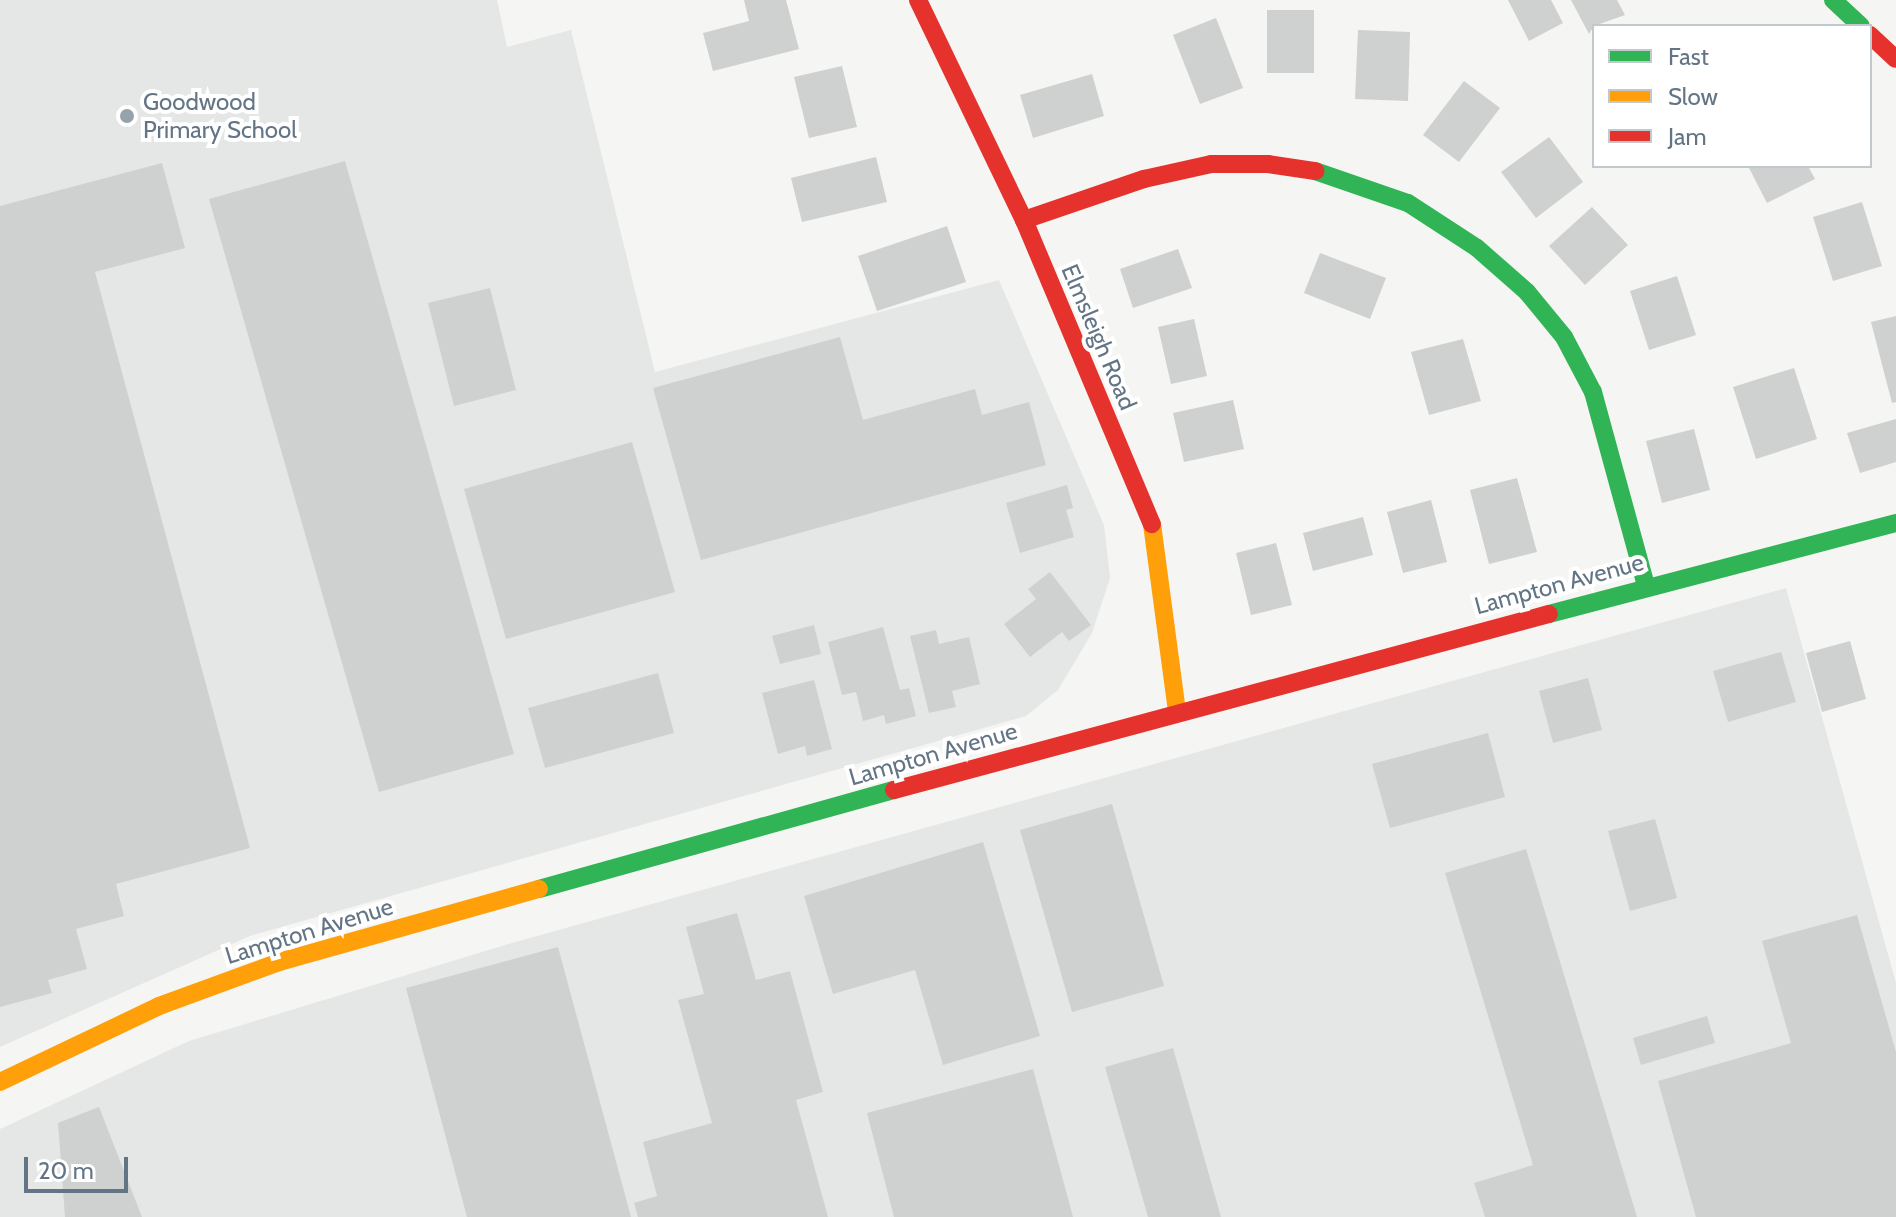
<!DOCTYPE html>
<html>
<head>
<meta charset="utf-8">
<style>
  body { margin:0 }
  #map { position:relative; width:1896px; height:1217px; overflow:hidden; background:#f5f5f3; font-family:Cabin,sans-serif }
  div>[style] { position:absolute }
  .built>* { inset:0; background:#e5e7e6 }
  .building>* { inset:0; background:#cfd0d0 }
  .fast>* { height:18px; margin:-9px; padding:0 9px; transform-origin:9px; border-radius:9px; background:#30b455 }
  .slow>* { height:18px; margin:-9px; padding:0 9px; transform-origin:9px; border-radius:9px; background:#ff9f0a }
  .jam>* { height:18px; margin:-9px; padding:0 9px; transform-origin:9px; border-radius:9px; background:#e5322d }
  .dots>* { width:22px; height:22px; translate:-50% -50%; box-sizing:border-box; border:4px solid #fff; border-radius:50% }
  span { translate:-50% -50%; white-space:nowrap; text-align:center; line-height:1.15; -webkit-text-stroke:8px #fff; paint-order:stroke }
  .poi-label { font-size:24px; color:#637585 }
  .left { translate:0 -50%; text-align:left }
  .street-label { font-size:24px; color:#637585 }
  .legend { position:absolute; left:1592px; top:24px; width:280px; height:144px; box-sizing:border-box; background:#fff; border:2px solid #c1c8ce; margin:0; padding:10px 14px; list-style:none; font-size:24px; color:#637585 }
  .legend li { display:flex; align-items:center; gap:16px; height:40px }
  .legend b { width:40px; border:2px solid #c1c8ce }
  .scale { position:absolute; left:24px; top:1157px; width:104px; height:36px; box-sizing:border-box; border:4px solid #637585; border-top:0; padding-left:10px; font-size:24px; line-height:28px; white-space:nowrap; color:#637585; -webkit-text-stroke:6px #fff; paint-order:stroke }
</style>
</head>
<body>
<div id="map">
  <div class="built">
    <div style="clip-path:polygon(0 0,497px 0,507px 47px,571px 30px,655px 372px,999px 280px,1104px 525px,1110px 578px,1092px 633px,1058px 690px,1026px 716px,250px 936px,0 1047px)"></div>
    <div style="clip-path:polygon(1786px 588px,1896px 983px,1896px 1217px,0 1217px,0 1129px,189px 1041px,512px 943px)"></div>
  </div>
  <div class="building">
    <div style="clip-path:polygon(744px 0,786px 0,799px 49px,713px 71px,703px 33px,749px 21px)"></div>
    <div style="clip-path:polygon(1508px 0,1551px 0,1563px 23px,1529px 41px)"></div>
    <div style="clip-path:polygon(1571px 0,1617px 0,1625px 15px,1594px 26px,1589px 34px)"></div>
    <div style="clip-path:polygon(1267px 10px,1314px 10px,1314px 73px,1267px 73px)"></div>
    <div style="clip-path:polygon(1216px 18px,1243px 88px,1200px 104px,1173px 35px)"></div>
    <div style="clip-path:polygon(1358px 30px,1410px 32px,1408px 101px,1355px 99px)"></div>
    <div style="clip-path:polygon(842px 66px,857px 127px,809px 138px,794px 77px)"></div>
    <div style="clip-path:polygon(1092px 74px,1104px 116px,1033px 138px,1020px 95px)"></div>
    <div style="clip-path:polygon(1464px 81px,1500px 108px,1459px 162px,1423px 135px)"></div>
    <div style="clip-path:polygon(1549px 137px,1583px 182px,1536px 218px,1501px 172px)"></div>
    <div style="clip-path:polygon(876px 157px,887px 202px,802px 222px,791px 178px)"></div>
    <div style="clip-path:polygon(345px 161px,514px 754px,379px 792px,209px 199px)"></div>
    <div style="clip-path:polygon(162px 163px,185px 248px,95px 272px,250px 848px,116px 884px,124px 916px,76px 929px,87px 969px,48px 980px,52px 993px,0 1007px,0 206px)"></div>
    <div style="clip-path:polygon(1748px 166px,1808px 166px,1815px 179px,1767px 203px)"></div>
    <div style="clip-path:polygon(1862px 202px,1882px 266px,1833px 281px,1813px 217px)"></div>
    <div style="clip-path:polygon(1592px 207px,1628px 245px,1585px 285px,1549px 246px)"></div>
    <div style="clip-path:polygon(947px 226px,966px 282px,877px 311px,858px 256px)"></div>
    <div style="clip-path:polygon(1178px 249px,1192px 288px,1133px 308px,1120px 269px)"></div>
    <div style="clip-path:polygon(1320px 253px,1386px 278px,1370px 319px,1304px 293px)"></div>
    <div style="clip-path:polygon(1677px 276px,1696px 335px,1649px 350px,1630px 291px)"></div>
    <div style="clip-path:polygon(490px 288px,516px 390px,454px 406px,428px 303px)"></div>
    <div style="clip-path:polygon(1896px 316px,1896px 402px,1892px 403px,1871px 322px)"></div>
    <div style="clip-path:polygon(1194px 319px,1207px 376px,1171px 384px,1158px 327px)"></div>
    <div style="clip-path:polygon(840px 337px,863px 420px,975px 389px,982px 415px,1029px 402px,1046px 465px,701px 560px,653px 388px)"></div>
    <div style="clip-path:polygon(1463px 339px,1481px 401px,1429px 415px,1411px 352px)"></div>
    <div style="clip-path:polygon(1794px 368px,1817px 439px,1756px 459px,1733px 387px)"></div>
    <div style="clip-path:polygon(1233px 400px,1244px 449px,1184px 462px,1173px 413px)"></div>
    <div style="clip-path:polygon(1896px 419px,1896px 462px,1860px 473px,1847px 433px)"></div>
    <div style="clip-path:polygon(1694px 429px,1710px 490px,1662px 503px,1646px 441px)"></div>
    <div style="clip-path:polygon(632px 442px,675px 592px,506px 639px,464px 489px)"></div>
    <div style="clip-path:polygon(1517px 478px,1537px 552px,1489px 564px,1470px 490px)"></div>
    <div style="clip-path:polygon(1067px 485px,1073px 508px,1066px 510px,1074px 537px,1020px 553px,1006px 503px)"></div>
    <div style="clip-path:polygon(1431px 500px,1447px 562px,1403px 573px,1387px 512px)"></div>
    <div style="clip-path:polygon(1363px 517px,1373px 555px,1313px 571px,1303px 533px)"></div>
    <div style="clip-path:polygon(1276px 543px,1292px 605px,1251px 615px,1236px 553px)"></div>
    <div style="clip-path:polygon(1050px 572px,1091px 625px,1069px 641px,1062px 632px,1030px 657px,1004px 624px,1036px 599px,1028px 589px)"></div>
    <div style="clip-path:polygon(814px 625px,821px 654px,780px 664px,772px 636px)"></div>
    <div style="clip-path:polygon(883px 627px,900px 690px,909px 688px,916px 716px,886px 724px,884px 715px,863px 721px,856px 692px,842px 695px,828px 642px)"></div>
    <div style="clip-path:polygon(936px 630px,939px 644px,969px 637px,980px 684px,952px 691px,956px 707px,929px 713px,910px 636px)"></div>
    <div style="clip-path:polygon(1850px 641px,1866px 699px,1822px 712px,1806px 653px)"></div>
    <div style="clip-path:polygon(1781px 652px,1796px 702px,1728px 722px,1713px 671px)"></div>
    <div style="clip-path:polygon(658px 673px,674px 733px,545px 768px,528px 708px)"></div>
    <div style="clip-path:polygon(1588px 678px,1602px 730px,1553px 743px,1539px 691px)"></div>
    <div style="clip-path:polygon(814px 680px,832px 749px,807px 756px,805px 746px,778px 754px,762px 693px)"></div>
    <div style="clip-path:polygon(1488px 733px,1505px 797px,1390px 828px,1372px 764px)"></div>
    <div style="clip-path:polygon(1112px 804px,1164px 986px,1072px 1012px,1020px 830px)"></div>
    <div style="clip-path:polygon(1655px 819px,1677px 898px,1630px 911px,1608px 831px)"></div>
    <div style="clip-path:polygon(983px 842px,1040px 1036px,943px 1065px,915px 970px,833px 994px,804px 896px)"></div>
    <div style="clip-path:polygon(1526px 849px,1637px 1217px,1485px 1217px,1474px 1183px,1533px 1165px,1445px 873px)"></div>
    <div style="clip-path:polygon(737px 913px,756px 980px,790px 971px,823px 1092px,796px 1100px,828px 1217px,638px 1217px,634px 1203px,657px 1196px,643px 1142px,712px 1123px,678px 1000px,704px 994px,686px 927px)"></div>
    <div style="clip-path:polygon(1857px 915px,1896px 1052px,1896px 1217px,1696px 1217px,1658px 1081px,1791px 1043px,1762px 941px)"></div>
    <div style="clip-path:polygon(558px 947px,631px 1217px,467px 1217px,406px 988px)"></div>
    <div style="clip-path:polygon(1707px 1016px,1715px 1043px,1641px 1065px,1633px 1038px)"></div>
    <div style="clip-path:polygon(1173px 1048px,1221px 1217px,1148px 1217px,1105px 1067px)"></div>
    <div style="clip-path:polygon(1033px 1069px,1073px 1217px,894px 1217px,867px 1113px)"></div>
    <div style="clip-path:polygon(99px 1107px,142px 1217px,65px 1217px,58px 1123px)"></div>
  </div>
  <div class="fast">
    <div style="left:1833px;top:0;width:38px;rotate:43deg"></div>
    <div style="left:1315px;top:171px;width:98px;rotate:19deg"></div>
    <div style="left:1408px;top:203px;width:82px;rotate:33.1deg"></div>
    <div style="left:1477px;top:248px;width:67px;rotate:41.3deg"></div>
    <div style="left:1527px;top:292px;width:58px;rotate:50.6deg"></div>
    <div style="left:1564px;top:337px;width:62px;rotate:62.2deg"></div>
    <div style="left:1593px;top:392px;width:201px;rotate:74.7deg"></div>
    <div style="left:1549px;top:614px;width:359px;rotate:-14.7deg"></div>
    <div style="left:539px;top:889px;width:369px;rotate:-15.6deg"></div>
  </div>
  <div class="slow">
    <div style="left:1152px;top:524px;width:189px;rotate:82.4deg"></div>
    <div style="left:0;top:1082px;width:176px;rotate:-25.5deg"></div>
    <div style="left:159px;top:1006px;width:128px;rotate:-20.1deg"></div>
    <div style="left:279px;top:962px;width:270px;rotate:-15.7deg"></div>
  </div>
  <div class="jam">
    <div style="left:918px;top:0;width:244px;rotate:64.3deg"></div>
    <div style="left:1024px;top:220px;width:330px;rotate:67.2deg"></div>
    <div style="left:1870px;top:35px;width:35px;rotate:43deg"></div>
    <div style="left:1024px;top:220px;width:127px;rotate:-18.9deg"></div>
    <div style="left:1144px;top:179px;width:69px;rotate:-12.6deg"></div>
    <div style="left:1211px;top:164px;width:57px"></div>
    <div style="left:1268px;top:164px;width:48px;rotate:8.5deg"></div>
    <div style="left:894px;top:790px;width:678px;rotate:-15.04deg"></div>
  </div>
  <div class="dots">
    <div style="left:127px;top:116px;background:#96a2ac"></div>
  </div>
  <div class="poi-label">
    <span class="left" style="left:143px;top:116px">Goodwood<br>Primary School</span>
  </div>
  <div class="street-label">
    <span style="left:1099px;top:337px;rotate:67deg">Elmsleigh Road</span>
    <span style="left:1559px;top:584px;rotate:-15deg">Lampton Avenue</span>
    <span style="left:933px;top:754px;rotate:-16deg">Lampton Avenue</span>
    <span style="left:309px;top:931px;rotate:-17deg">Lampton Avenue</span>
  </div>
  <ul class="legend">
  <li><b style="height:10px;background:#30b455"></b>Fast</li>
  <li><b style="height:10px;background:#ff9f0a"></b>Slow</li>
  <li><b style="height:10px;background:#e5322d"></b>Jam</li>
  </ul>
  <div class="scale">20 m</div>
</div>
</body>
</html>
